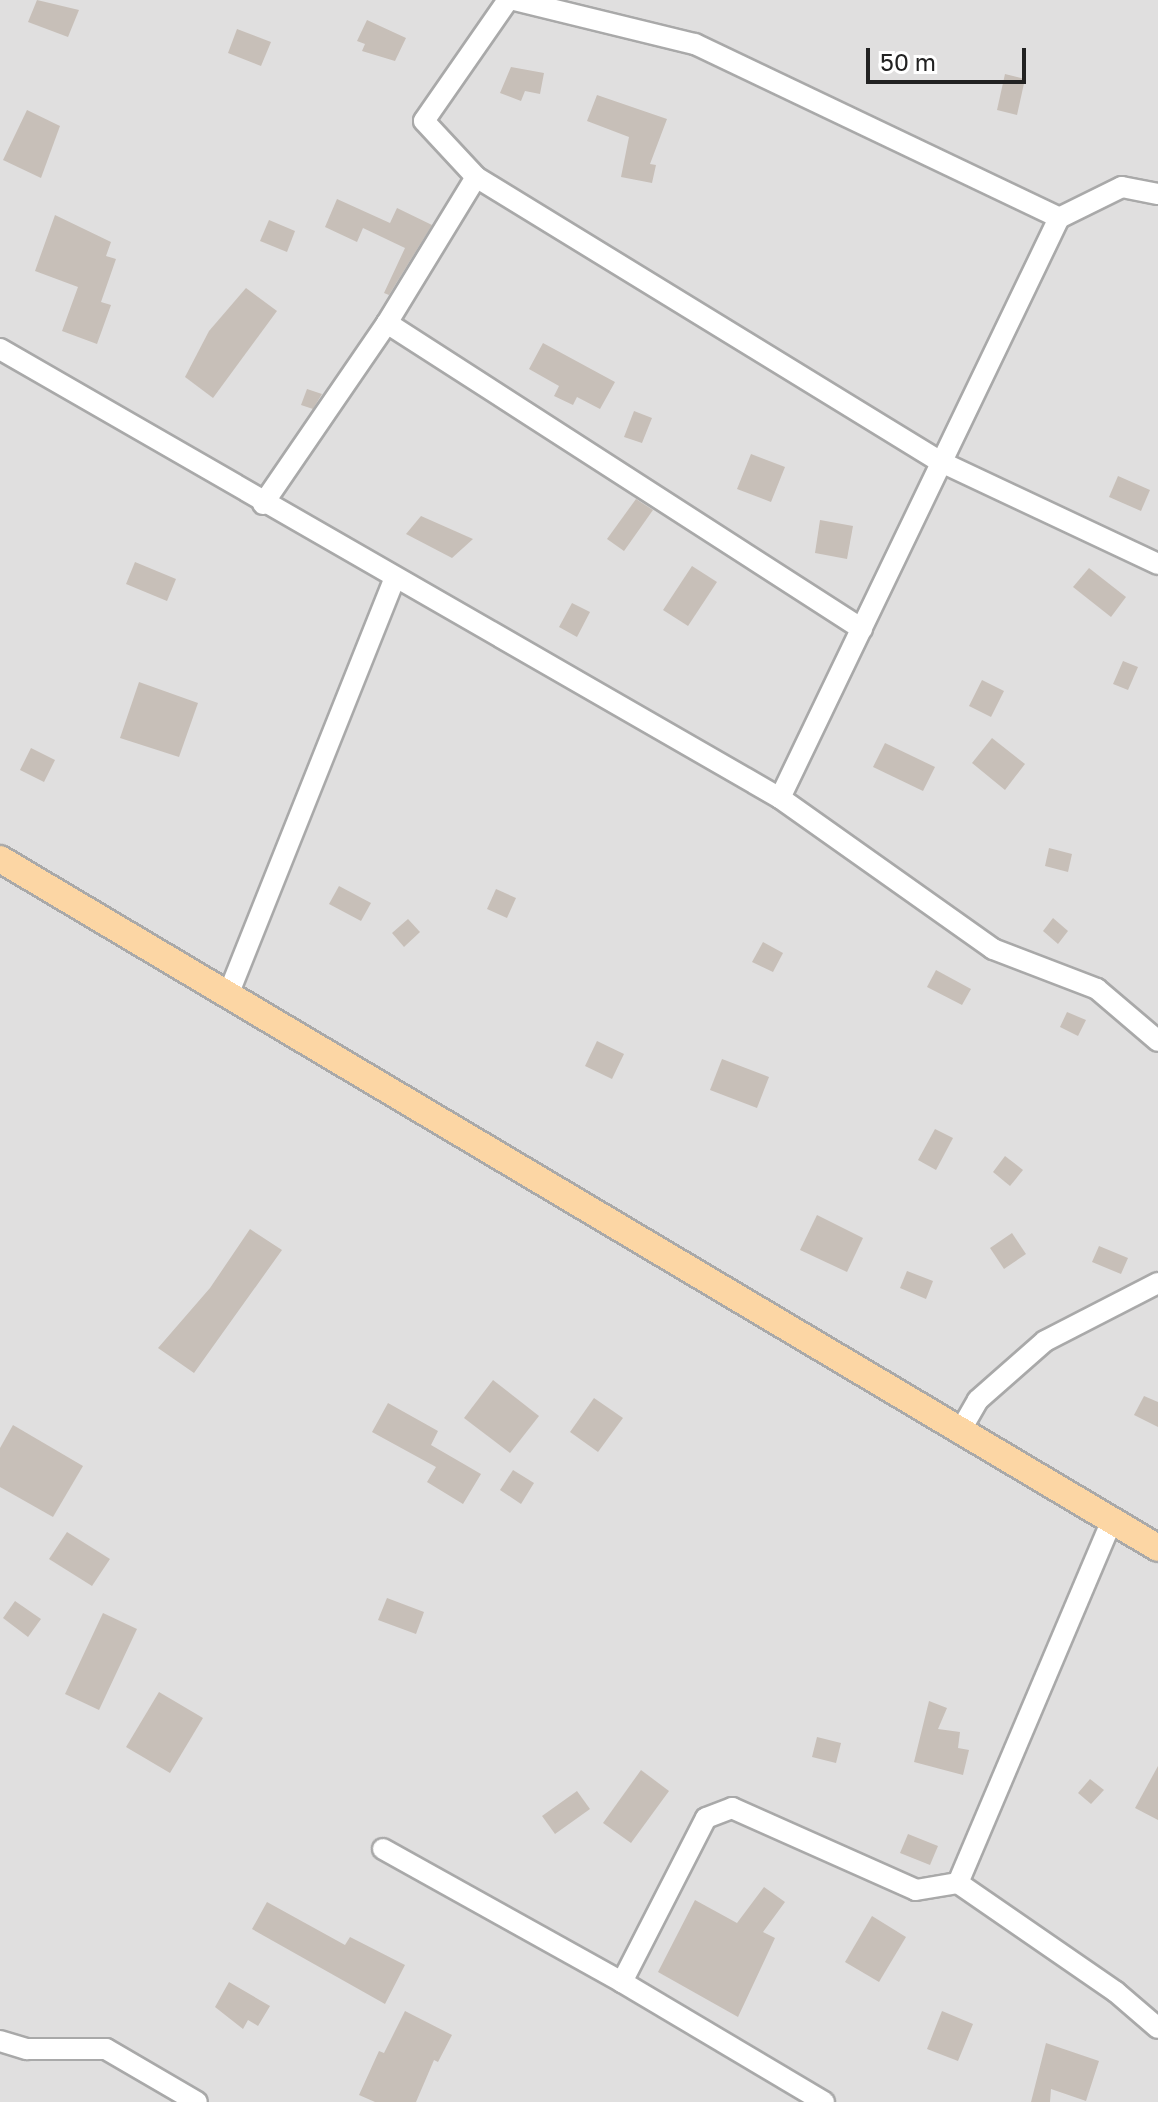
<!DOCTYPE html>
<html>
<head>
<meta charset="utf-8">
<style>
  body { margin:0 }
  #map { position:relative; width:1158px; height:2102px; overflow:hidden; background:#f2efe9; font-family:"Golos Text",sans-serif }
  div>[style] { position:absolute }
  .residential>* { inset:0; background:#e0dfdf }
  .building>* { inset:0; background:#c7bfb8 }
  .roads { filter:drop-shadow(2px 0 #a9a9a9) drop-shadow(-2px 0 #a9a9a9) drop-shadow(0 2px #a9a9a9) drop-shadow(0 -2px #a9a9a9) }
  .minor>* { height:20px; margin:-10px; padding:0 10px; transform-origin:10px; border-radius:10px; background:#fff }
  .major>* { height:26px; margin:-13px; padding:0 13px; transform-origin:13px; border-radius:13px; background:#fcd6a4 }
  span { translate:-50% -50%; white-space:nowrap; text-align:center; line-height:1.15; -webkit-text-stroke:7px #fff; paint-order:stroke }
  .scale { position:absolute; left:866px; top:48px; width:160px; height:36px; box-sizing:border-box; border:4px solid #222; border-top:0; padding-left:10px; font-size:24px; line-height:28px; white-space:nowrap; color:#222; -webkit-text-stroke:6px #fff; paint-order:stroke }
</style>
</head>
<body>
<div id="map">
  <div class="residential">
    <div style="clip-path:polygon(0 0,1158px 0,1158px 2102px,0 2102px)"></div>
  </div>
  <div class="building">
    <div style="clip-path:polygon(37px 0,79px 10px,68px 37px,28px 22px)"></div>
    <div style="clip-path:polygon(367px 20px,406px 38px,395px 61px,362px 51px,365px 44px,357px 41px)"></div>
    <div style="clip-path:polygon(237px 29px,271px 42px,261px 66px,228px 53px)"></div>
    <div style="clip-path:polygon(511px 67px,544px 73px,540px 94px,525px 91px,521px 101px,500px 93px)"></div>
    <div style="clip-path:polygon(1005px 74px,1025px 79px,1017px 115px,997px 110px)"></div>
    <div style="clip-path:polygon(597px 95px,667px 119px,650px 164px,656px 165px,652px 183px,621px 177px,629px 137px,587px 121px)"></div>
    <div style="clip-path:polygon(27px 110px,60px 126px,41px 178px,3px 160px)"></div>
    <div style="clip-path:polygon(337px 199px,390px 223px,397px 208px,432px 225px,389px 295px,384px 293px,405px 248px,363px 228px,357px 242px,325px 227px)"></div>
    <div style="clip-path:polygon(55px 215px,111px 242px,106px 256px,116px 259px,101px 302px,111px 305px,97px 344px,62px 331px,78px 287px,35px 271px)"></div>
    <div style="clip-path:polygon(269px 220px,295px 231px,287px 252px,260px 241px)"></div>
    <div style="clip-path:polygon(246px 288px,277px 311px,213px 398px,185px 377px,209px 331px)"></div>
    <div style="clip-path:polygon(543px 343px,615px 382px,600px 409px,577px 397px,573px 405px,554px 396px,559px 386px,529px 369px)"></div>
    <div style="clip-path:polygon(307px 389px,322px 394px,313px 409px,301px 405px)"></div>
    <div style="clip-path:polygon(634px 411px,652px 418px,642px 443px,624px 437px)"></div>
    <div style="clip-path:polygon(751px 454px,785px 467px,771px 502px,737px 489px)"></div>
    <div style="clip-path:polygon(1118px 476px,1150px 490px,1141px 511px,1109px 497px)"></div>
    <div style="clip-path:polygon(636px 499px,653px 510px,624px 551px,607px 539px)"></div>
    <div style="clip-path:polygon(421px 516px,473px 539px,452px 558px,406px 534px)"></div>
    <div style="clip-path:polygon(820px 520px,853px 526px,847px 559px,815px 553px)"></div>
    <div style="clip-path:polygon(135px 562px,176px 579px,167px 601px,126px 584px)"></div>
    <div style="clip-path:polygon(692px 566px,717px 582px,688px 626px,663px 610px)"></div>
    <div style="clip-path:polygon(1089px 568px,1126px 597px,1111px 617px,1073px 587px)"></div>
    <div style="clip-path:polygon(572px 603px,590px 612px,577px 637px,559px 627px)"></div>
    <div style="clip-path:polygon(1123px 661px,1138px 667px,1128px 690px,1113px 684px)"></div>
    <div style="clip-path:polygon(982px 680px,1004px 691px,991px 717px,969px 706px)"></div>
    <div style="clip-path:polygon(139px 682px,198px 703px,179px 757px,120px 738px)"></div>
    <div style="clip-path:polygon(992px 738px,1025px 764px,1005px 790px,972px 763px)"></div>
    <div style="clip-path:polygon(885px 743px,935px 767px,923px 791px,873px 767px)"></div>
    <div style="clip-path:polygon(31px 748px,55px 760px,44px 782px,20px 770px)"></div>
    <div style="clip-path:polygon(1049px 848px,1072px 854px,1068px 872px,1045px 866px)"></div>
    <div style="clip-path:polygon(339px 886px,371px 903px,361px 921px,329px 904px)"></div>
    <div style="clip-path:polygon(496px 889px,516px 898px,507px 918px,487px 909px)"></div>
    <div style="clip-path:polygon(1053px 918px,1068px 931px,1058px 944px,1043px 931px)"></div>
    <div style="clip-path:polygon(408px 919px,420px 932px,404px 947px,392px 933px)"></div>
    <div style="clip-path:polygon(763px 942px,783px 953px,773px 972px,752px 962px)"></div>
    <div style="clip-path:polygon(936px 970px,971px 989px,962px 1005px,927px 987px)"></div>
    <div style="clip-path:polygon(1067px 1012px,1086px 1020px,1078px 1036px,1060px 1027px)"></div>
    <div style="clip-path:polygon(597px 1041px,624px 1054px,612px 1079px,585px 1066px)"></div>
    <div style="clip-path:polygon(722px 1059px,769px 1077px,757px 1108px,710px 1090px)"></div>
    <div style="clip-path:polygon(935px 1129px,953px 1138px,936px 1170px,918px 1160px)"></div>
    <div style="clip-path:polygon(1005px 1156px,1023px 1170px,1010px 1186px,993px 1172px)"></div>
    <div style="clip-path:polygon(817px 1215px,863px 1238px,847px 1272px,800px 1250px)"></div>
    <div style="clip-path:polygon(250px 1229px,282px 1250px,194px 1373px,158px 1348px,210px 1288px)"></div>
    <div style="clip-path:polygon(1012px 1233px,1026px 1254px,1004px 1269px,990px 1248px)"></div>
    <div style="clip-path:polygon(1099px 1246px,1128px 1258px,1121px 1274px,1092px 1262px)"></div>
    <div style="clip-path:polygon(907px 1271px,933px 1281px,926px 1299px,900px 1288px)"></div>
    <div style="clip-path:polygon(493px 1380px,539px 1416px,510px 1453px,464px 1418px)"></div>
    <div style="clip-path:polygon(1144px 1396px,1158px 1402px,1158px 1427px,1134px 1415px)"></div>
    <div style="clip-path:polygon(594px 1398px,623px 1418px,598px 1452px,570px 1432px)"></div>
    <div style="clip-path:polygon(388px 1403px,438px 1431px,431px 1445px,481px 1474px,463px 1504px,427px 1482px,436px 1467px,372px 1432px)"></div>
    <div style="clip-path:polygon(13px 1425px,83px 1466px,53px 1517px,0 1487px,0 1448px)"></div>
    <div style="clip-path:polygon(513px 1470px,534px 1483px,521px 1504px,500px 1490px)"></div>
    <div style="clip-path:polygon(67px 1532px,110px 1559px,92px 1586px,49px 1559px)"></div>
    <div style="clip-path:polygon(387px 1598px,424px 1612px,416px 1634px,378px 1620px)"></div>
    <div style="clip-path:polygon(15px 1601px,41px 1619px,28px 1637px,3px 1618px)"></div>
    <div style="clip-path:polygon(103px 1613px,137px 1629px,99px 1710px,65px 1694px)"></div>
    <div style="clip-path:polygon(159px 1692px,203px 1718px,170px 1773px,126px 1747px)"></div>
    <div style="clip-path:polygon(929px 1701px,947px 1708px,938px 1729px,960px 1732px,958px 1748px,969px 1750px,963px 1775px,914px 1762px)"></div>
    <div style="clip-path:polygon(817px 1737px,841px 1743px,836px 1763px,812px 1757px)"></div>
    <div style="clip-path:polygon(1158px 1766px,1158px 1820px,1135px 1808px)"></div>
    <div style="clip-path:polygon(641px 1770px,669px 1791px,631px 1843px,603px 1823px)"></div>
    <div style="clip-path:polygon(1090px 1779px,1104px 1790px,1091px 1804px,1078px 1793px)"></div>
    <div style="clip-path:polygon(577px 1791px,590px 1809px,555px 1834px,542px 1816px)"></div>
    <div style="clip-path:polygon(908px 1834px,938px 1846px,930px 1865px,900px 1853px)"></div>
    <div style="clip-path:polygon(764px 1887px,785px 1902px,763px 1932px,775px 1938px,738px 2017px,658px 1972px,695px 1900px,737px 1923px)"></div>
    <div style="clip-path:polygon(267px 1902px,345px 1945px,350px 1937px,405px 1965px,385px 2004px,252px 1929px)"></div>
    <div style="clip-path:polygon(872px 1916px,906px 1937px,879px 1982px,845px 1962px)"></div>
    <div style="clip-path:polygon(229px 1982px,270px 2006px,258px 2026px,248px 2020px,243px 2029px,215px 2007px)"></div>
    <div style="clip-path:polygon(405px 2011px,452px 2035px,438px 2062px,434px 2060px,416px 2102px,375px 2102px,359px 2095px,379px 2051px,384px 2053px)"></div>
    <div style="clip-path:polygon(942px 2011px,973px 2024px,958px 2061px,927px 2049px)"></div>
    <div style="clip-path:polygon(1046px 2043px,1099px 2061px,1086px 2101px,1051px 2089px,1050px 2102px,1031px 2102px)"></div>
  </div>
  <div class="roads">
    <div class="minor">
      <div style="left:508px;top:0;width:147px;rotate:124.8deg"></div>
      <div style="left:424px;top:121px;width:76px;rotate:47.1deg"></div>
      <div style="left:476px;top:177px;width:543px;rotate:31.52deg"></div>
      <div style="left:939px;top:461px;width:242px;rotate:25.2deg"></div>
      <div style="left:514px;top:0;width:186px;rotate:13.7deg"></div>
      <div style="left:695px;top:44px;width:403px;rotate:25.5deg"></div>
      <div style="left:387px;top:323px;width:565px;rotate:32.79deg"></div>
      <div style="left:0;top:349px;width:900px;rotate:29.93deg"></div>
      <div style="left:780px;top:798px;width:644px;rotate:-64.31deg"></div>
      <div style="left:1059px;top:218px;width:70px;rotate:-26.2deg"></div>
      <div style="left:1122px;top:187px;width:37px;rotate:11deg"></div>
      <div style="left:263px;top:504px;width:219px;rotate:-55.6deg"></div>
      <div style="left:387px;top:323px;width:171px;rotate:-58.6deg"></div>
      <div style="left:780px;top:798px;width:261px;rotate:35.3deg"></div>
      <div style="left:993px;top:949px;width:111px;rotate:21deg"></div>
      <div style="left:1097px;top:989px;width:80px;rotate:40.4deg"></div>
      <div style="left:228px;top:995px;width:448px;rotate:-68.2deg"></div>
      <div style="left:959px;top:1433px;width:38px;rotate:-60deg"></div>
      <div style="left:978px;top:1400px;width:89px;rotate:-41.4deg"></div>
      <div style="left:1045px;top:1341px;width:127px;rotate:-27.2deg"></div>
      <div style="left:383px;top:1849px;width:274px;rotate:29.1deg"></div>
      <div style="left:958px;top:1883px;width:192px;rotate:34.6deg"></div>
      <div style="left:1116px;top:1992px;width:55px;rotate:40.6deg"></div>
      <div style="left:0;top:2041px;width:28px;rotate:17deg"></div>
      <div style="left:27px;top:2049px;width:79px"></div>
      <div style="left:106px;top:2049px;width:105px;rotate:30.2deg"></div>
      <div style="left:824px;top:2102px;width:235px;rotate:-149.3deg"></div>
      <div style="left:622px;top:1982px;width:184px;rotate:-62.9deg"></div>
      <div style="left:706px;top:1818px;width:28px;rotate:-21deg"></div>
      <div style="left:732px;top:1808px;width:201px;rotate:24deg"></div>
      <div style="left:916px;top:1890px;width:43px;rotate:-9.5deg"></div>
      <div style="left:958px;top:1883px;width:394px;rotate:-67deg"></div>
    </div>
    <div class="major">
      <div style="left:0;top:859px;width:1347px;rotate:30.75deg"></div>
    </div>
  </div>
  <div class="scale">50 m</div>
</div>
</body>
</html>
